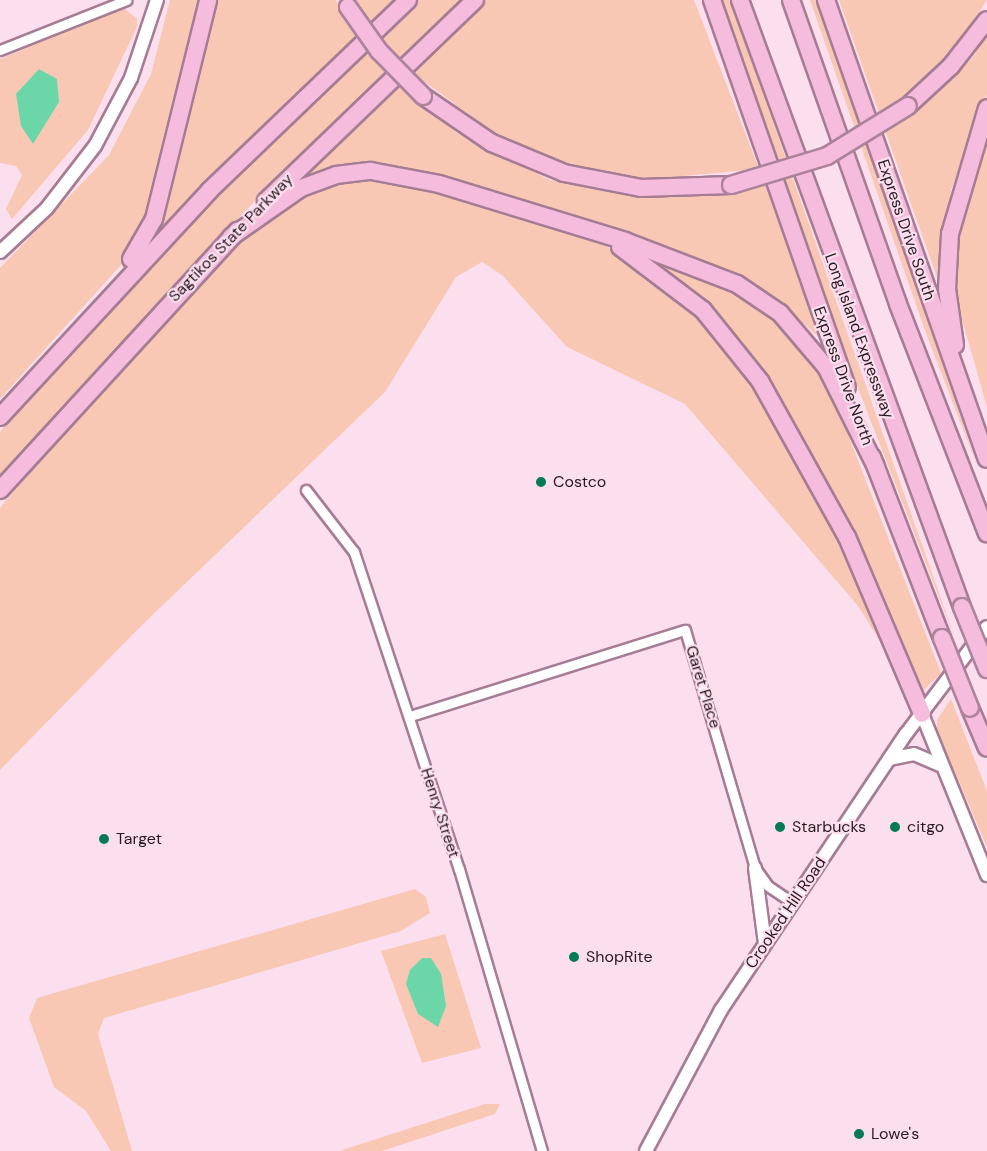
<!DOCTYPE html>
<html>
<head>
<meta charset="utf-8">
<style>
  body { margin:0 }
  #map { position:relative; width:987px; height:1151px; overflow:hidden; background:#fbdfef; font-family:"DM Sans",sans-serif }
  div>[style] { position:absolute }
  .green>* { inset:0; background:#f9c8b4 }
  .water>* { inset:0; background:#6bd7a9 }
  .roads { filter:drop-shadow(2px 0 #a67c94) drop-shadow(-2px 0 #a67c94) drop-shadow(0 2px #a67c94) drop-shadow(0 -2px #a67c94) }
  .street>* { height:9px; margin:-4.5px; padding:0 4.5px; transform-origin:4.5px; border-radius:4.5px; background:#fff }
  .secondary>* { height:12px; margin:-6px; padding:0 6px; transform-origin:6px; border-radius:6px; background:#fff }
  .highway>* { height:16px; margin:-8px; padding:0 8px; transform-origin:8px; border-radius:8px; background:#f5bcdd }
  .bridges { filter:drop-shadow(2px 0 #ad839b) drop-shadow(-2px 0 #ad839b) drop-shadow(0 2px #ad839b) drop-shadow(0 -2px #ad839b) }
  .highway-bridge>* { height:16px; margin:-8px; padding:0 8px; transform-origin:8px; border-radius:8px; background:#f5bcdd }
  .dots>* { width:16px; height:16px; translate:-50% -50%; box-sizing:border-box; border:3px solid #fbdfef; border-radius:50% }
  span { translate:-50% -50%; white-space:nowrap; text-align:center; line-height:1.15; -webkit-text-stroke:4.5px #fbdfef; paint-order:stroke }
  .street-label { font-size:16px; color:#281821 }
  .poi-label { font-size:16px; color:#281821 }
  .left { translate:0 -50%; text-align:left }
</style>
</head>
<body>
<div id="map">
  <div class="green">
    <div style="clip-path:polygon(170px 0,202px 0,145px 226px,120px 266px,0 399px,0 268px,109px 155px,151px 74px)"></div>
    <div style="clip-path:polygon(214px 0,336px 0,341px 8px,355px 0,393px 0,148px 243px)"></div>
    <div style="clip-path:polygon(417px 0,465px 0,268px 187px,0 474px,0 432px,67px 349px,212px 196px)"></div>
    <div style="clip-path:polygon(486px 0,694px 0,759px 169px,650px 179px,599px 174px,505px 141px,421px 79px,409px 92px,457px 133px,550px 180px,641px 196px,766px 185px,822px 340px,777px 300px,713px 265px,619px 231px,386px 164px,352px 164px,307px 176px)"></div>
    <div style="clip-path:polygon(722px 0,730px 0,956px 641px,853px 375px)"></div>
    <div style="clip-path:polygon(810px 0,818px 0,978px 468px,927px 336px)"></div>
    <div style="clip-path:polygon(839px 0,987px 0,957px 45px,904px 100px,915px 113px,972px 58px,987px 36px,987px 95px,951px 190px,939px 283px)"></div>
    <div style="clip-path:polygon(124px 8px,137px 19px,137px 27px,88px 130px,12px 219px,6px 209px,22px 175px,16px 166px,0 163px,0 59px)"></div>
    <div style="clip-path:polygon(987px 127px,987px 407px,957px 302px,957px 243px,971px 166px)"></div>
    <div style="clip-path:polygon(335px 178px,385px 178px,489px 202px,592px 238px,655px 275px,721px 337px,787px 433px,849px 552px,895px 665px,858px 606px,685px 404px,567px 347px,502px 275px,482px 262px,456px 277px,385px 392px,143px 624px,0 770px,0 508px,81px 411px,266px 217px)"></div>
    <div style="clip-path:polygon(669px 262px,736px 290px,780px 321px,827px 381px,941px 673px,924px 690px,834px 492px,783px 405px,750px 354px,666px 269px)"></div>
    <div style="clip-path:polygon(951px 699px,987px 791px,987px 847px,937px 731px,937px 720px)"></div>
    <div style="clip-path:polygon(415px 889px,426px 897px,430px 913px,401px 931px,104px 1018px,98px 1034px,132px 1151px,111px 1151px,86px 1111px,54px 1087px,29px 1018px,37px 998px)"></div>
    <div style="clip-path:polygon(445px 934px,481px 1048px,422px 1063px,381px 951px)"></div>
    <div style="clip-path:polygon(485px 1104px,500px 1104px,495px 1114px,382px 1151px,339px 1151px)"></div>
  </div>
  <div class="water">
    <div style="clip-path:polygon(39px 69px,57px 79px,59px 102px,33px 144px,21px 126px,16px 94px)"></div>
    <div style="clip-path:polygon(422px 958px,431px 958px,441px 974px,446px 1006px,438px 1027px,418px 1014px,406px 984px,410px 970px)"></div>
  </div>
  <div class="roads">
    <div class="street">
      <div style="left:0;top:50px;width:136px;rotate:-21.6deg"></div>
      <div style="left:306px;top:490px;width:78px;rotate:52.3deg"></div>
      <div style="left:354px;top:552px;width:334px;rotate:71.7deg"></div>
      <div style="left:459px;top:869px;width:294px;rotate:73.6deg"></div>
      <div style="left:410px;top:716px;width:288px;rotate:-17.4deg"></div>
      <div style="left:685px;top:630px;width:248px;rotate:73.6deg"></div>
      <div style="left:755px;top:868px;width:22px;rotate:54deg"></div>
      <div style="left:768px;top:886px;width:30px;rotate:34deg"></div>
    </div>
    <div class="secondary">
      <div style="left:0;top:252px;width:64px;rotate:-43.1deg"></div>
      <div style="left:47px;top:208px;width:78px;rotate:-52.3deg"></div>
      <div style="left:95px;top:146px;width:77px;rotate:-62.1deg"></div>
      <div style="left:131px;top:78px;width:82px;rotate:-71.6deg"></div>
      <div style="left:922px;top:714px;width:174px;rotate:68deg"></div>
      <div style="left:889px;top:759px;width:25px;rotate:-11deg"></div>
      <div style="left:914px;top:754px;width:30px;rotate:23deg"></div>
      <div style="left:755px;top:868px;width:77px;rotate:82.5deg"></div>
      <div style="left:646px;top:1151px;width:160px;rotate:-62deg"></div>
      <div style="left:721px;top:1010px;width:332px;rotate:-56.2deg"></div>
      <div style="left:906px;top:734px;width:134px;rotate:-52.9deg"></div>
    </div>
    <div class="highway">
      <div style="left:712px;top:0;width:410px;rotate:70.8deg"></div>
      <div style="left:740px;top:0;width:646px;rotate:69.91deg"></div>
      <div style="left:791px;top:0;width:322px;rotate:70.6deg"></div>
      <div style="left:898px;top:304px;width:246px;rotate:68.8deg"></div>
      <div style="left:826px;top:0;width:486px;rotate:70.7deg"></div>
      <div style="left:423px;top:96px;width:83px;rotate:34.3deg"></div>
      <div style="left:492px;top:143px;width:78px;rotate:22.6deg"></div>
      <div style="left:564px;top:173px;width:78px;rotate:11deg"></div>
      <div style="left:641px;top:188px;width:90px;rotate:-1.9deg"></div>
      <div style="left:908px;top:106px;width:59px;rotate:-42.9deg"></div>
      <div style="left:951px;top:66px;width:58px;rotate:-52deg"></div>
      <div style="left:266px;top:201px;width:290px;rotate:-43.9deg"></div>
      <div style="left:231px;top:237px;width:85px;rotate:-35deg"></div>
      <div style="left:301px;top:188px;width:37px;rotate:-20deg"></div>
      <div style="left:336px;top:175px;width:35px;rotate:-7deg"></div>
      <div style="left:371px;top:171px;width:69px;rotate:10.8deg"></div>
      <div style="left:439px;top:184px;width:195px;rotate:17deg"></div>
      <div style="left:625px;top:241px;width:120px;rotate:21deg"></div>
      <div style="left:737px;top:284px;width:52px;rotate:34deg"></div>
      <div style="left:780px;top:313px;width:71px;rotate:49.6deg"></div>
      <div style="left:826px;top:367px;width:112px;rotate:63.4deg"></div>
      <div style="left:620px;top:247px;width:104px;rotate:37.2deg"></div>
      <div style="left:703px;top:310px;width:91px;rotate:51.2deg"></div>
      <div style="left:760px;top:381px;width:179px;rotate:60.9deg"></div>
      <div style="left:847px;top:537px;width:192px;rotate:67deg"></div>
      <div style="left:131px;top:259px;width:46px;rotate:-60.1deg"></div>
      <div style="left:154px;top:219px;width:226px;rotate:-76.1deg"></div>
      <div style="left:955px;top:345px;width:57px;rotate:-98.1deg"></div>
      <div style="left:947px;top:289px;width:55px;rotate:-86.9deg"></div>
      <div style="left:950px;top:234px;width:131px;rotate:-73.6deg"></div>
      <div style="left:0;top:417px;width:309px;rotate:-47.2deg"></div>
      <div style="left:210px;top:190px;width:274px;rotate:-43.8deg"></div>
      <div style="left:872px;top:457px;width:194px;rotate:68.9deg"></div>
      <div style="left:0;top:490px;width:352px;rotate:-47.5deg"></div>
      <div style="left:970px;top:708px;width:43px;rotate:67deg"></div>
    </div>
  </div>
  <div class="bridges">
    <div class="highway-bridge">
      <div style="left:348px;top:7px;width:54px;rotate:54.8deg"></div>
      <div style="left:379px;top:51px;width:63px;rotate:45.6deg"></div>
      <div style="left:731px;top:185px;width:100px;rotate:-16.8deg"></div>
      <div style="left:827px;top:156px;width:95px;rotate:-31.7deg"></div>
      <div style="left:962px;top:607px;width:67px;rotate:68deg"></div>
      <div style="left:942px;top:638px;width:75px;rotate:68.2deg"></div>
    </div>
  </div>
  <div class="dots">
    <div style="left:541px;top:482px;background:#067955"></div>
    <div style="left:780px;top:827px;background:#067955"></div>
    <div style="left:895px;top:827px;background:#067955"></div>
    <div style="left:104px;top:839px;background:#067955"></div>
    <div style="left:574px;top:957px;background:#067955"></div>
    <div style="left:859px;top:1134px;background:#067955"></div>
  </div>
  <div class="street-label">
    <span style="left:906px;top:230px;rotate:71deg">Express Drive South</span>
    <span style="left:231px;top:238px;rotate:-46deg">Sagtikos State Parkway</span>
    <span style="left:859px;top:336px;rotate:70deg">Long Island Expressway</span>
    <span style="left:843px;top:376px;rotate:70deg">Express Drive North</span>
    <span style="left:703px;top:687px;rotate:73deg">Garet Place</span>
    <span style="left:440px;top:813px;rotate:72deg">Henry Street</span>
    <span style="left:786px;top:913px;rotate:-56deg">Crooked Hill Road</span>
  </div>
  <div class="poi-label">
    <span class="left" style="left:553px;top:482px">Costco</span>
    <span class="left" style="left:792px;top:827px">Starbucks</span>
    <span class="left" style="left:907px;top:827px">citgo</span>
    <span class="left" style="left:116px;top:839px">Target</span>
    <span class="left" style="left:586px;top:957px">ShopRite</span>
    <span class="left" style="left:871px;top:1134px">Lowe's</span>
  </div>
</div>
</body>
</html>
